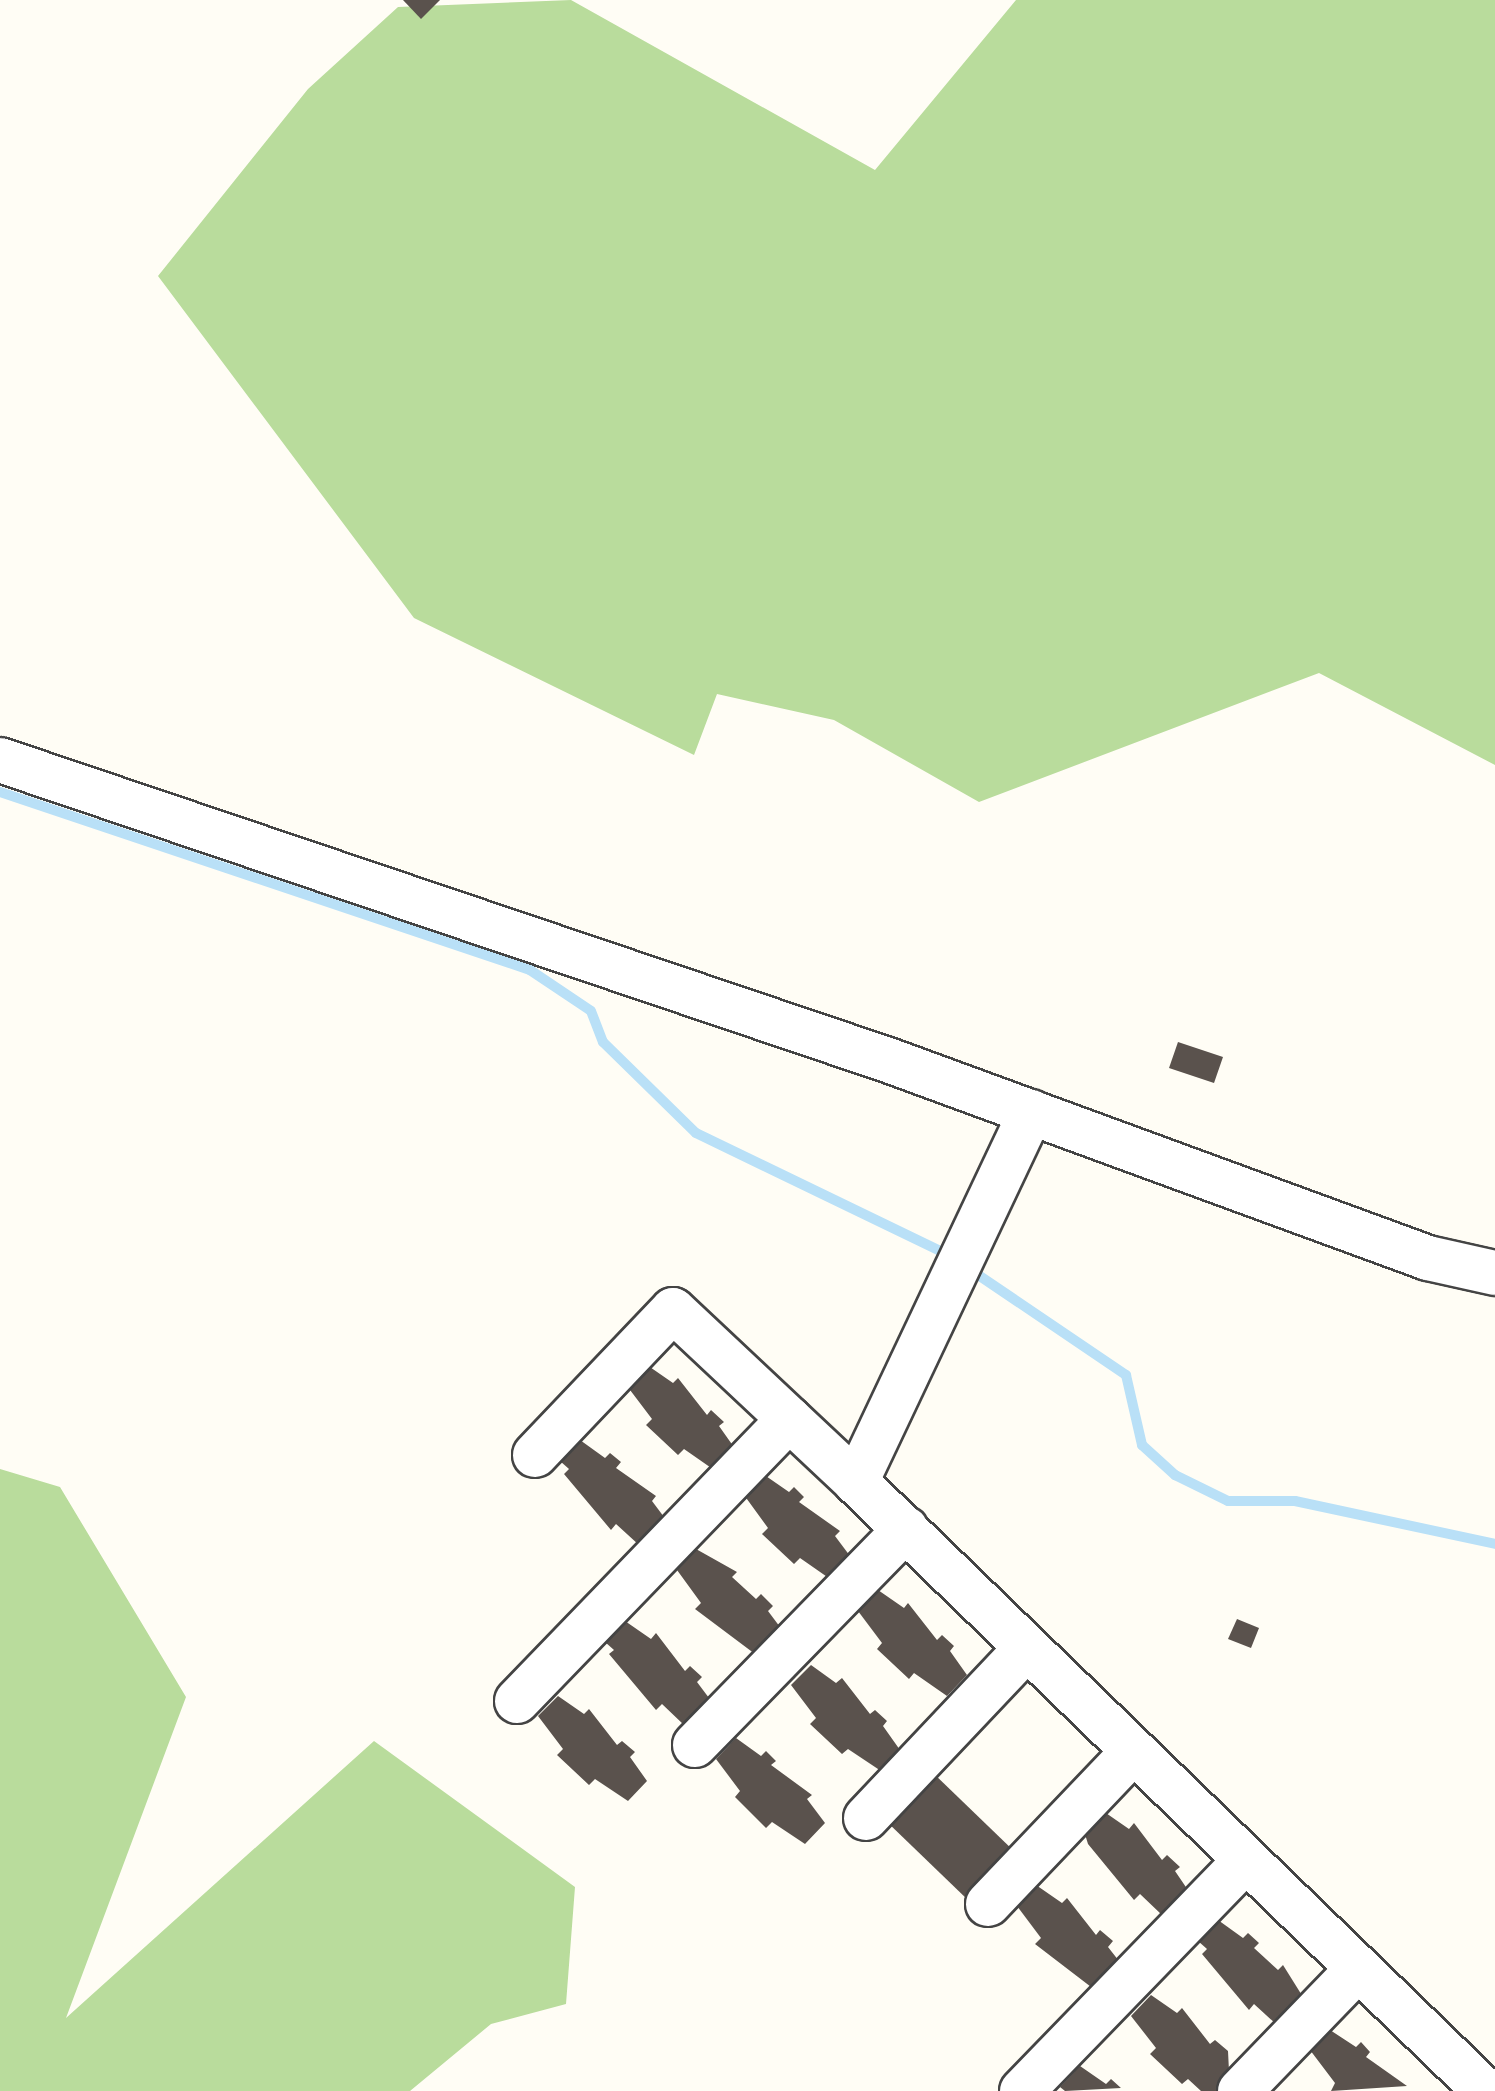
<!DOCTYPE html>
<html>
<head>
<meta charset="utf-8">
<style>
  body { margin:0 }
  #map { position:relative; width:1495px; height:2091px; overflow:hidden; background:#fffdf5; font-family:Bitter,serif }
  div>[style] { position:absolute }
  .forest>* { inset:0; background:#b9dc9c }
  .stream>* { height:10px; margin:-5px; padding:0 5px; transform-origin:5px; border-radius:5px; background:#b9e0f7 }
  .building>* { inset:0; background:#5a524d }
  .roads { filter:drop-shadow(2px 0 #444) drop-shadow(-2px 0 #444) drop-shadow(0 2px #444) drop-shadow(0 -2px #444) }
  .minor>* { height:44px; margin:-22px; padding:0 22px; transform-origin:22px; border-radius:22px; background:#fff }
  span { translate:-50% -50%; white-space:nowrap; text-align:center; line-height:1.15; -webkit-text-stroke:8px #fff; paint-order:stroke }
</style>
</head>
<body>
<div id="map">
  <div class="forest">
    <div style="clip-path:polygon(571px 0,875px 170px,1016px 0,1495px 0,1495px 765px,1319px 673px,979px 802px,834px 720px,717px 694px,694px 755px,414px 618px,158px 276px,308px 89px,398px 7px)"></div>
    <div style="clip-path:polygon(0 1469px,60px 1487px,186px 1697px,66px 2018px,374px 1741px,575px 1887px,566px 2004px,491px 2024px,410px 2091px,0 2091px)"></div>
  </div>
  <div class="stream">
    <div style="left:0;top:792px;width:559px;rotate:18.56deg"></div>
    <div style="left:530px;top:970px;width:73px;rotate:33.9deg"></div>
    <div style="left:591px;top:1011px;width:33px;rotate:69deg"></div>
    <div style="left:603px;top:1042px;width:130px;rotate:44.4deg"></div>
    <div style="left:696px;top:1133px;width:284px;rotate:25.8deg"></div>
    <div style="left:968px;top:1268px;width:191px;rotate:34.1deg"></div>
    <div style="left:1126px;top:1375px;width:72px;rotate:77.1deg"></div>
    <div style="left:1142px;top:1445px;width:45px;rotate:42.3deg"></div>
    <div style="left:1175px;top:1475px;width:59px;rotate:26.1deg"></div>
    <div style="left:1228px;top:1501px;width:67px"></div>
    <div style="left:1295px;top:1501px;width:205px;rotate:12.1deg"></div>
  </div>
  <div class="building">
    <div style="clip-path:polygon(403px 0,440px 0,421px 19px)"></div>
    <div style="clip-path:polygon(1178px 1042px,1223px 1057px,1214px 1083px,1169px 1068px)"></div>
    <div style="clip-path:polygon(647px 1365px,673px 1383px,678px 1378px,707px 1415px,711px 1410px,724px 1422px,719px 1426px,736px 1450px,717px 1472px,684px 1449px,678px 1455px,646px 1425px,652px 1419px,627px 1386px)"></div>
    <div style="clip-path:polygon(580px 1440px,605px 1458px,610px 1453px,621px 1462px,616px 1468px,656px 1496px,652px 1501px,670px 1525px,639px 1545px,616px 1524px,611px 1530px,564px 1474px,569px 1469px,560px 1461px)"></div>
    <div style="clip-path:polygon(763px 1474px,789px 1492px,794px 1487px,804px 1497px,799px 1502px,840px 1531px,835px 1536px,853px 1560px,833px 1581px,800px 1558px,794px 1564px,762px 1534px,768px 1528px,744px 1495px)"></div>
    <div style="clip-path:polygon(696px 1549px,737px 1572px,732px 1577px,756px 1599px,761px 1594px,773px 1606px,768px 1611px,786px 1635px,755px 1654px,695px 1609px,701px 1603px,677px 1570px)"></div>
    <div style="clip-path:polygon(878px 1590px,904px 1608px,908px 1603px,937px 1640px,942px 1635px,954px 1646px,950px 1651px,967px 1675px,947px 1696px,914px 1673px,909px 1679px,877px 1649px,882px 1643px,858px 1611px)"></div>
    <div style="clip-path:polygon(1237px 1619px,1259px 1628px,1251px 1648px,1228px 1639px)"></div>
    <div style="clip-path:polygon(625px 1621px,651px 1639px,656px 1633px,685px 1671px,690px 1666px,702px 1677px,697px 1682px,715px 1706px,684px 1725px,662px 1704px,656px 1710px,609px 1654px,614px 1650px,605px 1642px)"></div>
    <div style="clip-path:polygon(811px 1665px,836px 1683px,842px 1678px,870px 1714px,875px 1710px,887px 1721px,883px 1726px,900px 1750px,881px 1771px,848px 1749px,842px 1754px,810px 1724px,816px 1718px,791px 1685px)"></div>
    <div style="clip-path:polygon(558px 1696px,584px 1714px,589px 1709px,617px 1745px,622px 1741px,635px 1752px,630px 1757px,647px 1781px,628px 1801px,595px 1779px,589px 1785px,557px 1755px,563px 1749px,538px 1716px)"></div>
    <div style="clip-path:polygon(736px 1738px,761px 1756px,766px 1751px,776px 1761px,771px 1765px,812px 1795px,807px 1799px,825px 1823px,805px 1844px,772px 1822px,766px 1828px,735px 1797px,740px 1791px,716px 1759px)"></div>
    <div style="clip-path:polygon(931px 1771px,1016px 1853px,969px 1901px,885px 1820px)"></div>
    <div style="clip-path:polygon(1103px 1811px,1129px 1829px,1134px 1823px,1162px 1860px,1167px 1855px,1180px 1867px,1175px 1871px,1192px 1896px,1162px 1915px,1140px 1894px,1134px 1900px,1088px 1844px,1084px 1831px)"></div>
    <div style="clip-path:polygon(1036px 1885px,1062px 1903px,1067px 1898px,1096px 1935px,1100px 1930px,1113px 1941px,1108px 1947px,1126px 1970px,1095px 1990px,1035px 1944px,1041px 1938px,1017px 1906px)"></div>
    <div style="clip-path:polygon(1218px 1920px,1243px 1938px,1248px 1933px,1259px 1943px,1254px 1948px,1278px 1970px,1283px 1965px,1308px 2005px,1277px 2025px,1254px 2004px,1249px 2010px,1202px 1954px,1207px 1949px,1198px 1941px)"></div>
    <div style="clip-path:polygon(1151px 1995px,1177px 2013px,1182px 2008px,1210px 2044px,1215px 2040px,1228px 2051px,1230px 2091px,1201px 2091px,1188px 2079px,1182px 2084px,1150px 2054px,1156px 2048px,1131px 2016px)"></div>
    <div style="clip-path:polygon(1330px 2030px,1356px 2047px,1361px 2042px,1370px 2052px,1366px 2057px,1407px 2086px,1331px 2091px,1335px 2083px,1310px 2050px)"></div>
    <div style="clip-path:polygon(1080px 2066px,1106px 2084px,1111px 2079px,1121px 2088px,1065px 2091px,1060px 2087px)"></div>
  </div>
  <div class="roads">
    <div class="minor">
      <div style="left:0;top:760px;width:937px;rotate:18.67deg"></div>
      <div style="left:888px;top:1060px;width:575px;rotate:20.14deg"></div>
      <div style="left:1428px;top:1258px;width:69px;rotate:12.6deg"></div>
      <div style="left:1031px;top:1112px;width:409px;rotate:115.3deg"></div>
      <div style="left:856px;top:1482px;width:876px;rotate:44.07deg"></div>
      <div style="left:535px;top:1455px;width:200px;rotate:-46.4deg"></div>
      <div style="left:673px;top:1310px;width:251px;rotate:43.2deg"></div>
      <div style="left:517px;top:1701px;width:392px;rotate:-46deg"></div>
      <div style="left:695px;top:1745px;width:302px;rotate:-45.7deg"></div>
      <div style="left:866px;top:1818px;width:231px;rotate:-46.6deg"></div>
      <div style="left:988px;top:1904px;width:209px;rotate:-46.4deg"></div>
      <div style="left:1022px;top:2091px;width:320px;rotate:-45.9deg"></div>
      <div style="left:1240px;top:2091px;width:170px;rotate:-46deg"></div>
    </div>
  </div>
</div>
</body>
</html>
